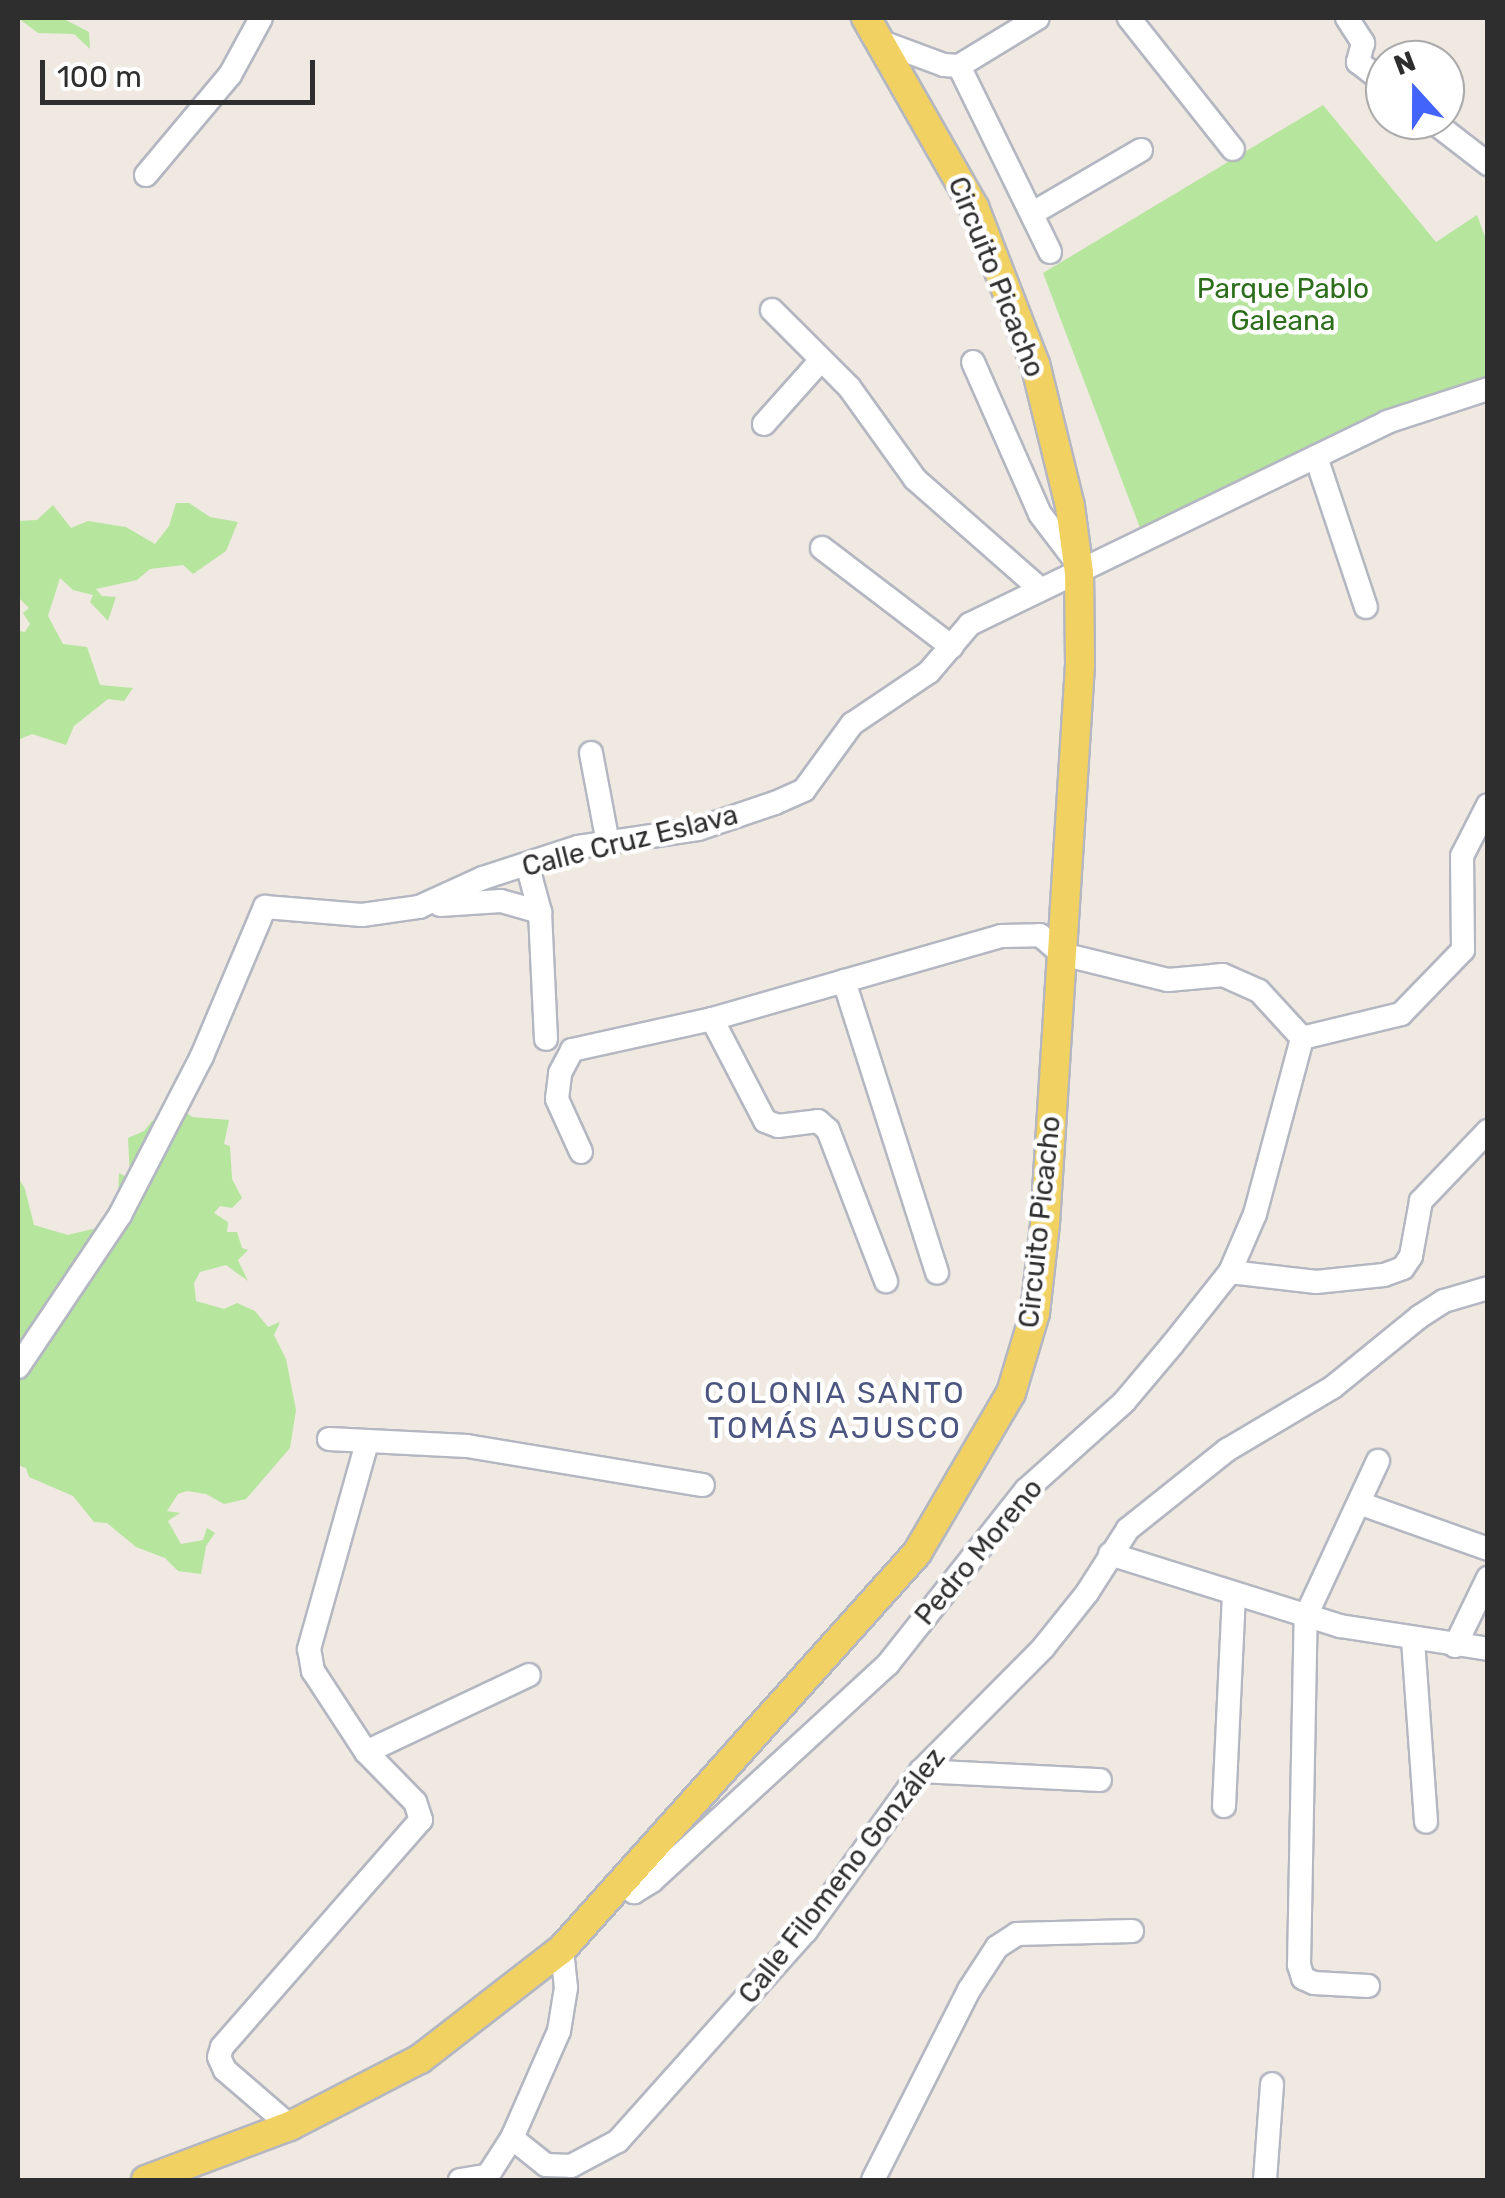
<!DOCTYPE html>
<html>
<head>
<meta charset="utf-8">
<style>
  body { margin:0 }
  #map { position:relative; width:1505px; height:2198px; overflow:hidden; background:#efe9e1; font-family:Rubik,sans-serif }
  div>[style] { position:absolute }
  .green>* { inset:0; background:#b6e59e }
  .roads { filter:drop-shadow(2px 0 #b4b7c1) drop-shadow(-2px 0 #b4b7c1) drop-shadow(0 2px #b4b7c1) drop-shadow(0 -2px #b4b7c1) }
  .minor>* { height:22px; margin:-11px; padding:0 11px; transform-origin:11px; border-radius:11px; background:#fff }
  .major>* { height:28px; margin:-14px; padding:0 14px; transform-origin:14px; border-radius:14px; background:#f2d163 }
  span { translate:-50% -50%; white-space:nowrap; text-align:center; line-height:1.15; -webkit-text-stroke:9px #fff; paint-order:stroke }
  .street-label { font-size:28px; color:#2e2e2e }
  .park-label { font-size:28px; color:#2c6e1b }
  .neighbourhood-label { font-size:30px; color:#4d5680; letter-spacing:2.5px }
  .frame { position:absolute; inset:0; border:20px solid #2e2e2e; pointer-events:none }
  .north { position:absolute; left:1365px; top:40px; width:100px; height:100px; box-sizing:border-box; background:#fff; border:2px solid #ababab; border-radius:50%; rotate:339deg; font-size:28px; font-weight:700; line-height:40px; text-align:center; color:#2e2e2e }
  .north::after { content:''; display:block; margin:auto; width:35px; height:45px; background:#4264fb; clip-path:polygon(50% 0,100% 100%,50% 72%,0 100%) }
  .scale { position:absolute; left:40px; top:60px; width:275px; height:45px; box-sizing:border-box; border:5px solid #2e2e2e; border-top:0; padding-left:12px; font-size:30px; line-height:35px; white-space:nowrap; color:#2e2e2e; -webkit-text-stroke:8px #fff; paint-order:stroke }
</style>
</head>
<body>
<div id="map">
  <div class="green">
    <div style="clip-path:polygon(18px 18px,62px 18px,89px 32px,90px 49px,74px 34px,38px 33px)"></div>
    <div style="clip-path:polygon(1323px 105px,1436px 242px,1477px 215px,1487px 242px,1487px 389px,1145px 541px,1043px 273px)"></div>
    <div style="clip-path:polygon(176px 503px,189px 503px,210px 517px,238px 522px,226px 551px,193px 574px,183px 565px,150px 569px,137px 580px,96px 589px,102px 596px,116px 597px,108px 621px,90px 602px,93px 595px,73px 590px,60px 578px,48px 616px,63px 644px,87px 647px,100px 685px,133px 688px,124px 701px,108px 699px,74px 726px,66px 745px,32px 734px,18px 740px,18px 631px,25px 632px,30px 624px,23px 613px,29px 608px,18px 597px,18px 521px,37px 520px,53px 505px,71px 528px,88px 521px,126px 527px,155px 544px,169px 526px)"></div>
    <div style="clip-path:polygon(183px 1110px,192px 1117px,229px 1120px,224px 1144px,230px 1146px,232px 1179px,242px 1198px,232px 1208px,220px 1206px,214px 1213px,228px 1222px,227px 1232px,237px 1232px,242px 1248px,248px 1250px,238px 1260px,248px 1281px,226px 1265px,200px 1272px,194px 1283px,196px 1301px,224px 1309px,237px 1303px,255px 1311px,268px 1327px,280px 1322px,274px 1335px,286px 1359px,296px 1410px,290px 1448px,246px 1499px,224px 1504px,206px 1494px,187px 1491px,178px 1494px,167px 1511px,180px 1513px,168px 1521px,181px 1544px,203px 1540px,207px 1528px,215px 1533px,206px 1546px,201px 1574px,178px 1571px,165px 1558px,136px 1547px,107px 1523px,94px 1522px,73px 1496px,29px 1477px,26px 1468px,18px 1465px,18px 1177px,25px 1189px,34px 1225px,68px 1235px,101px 1227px,118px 1198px,119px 1173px,130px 1179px,128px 1138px,144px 1131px,152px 1121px)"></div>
  </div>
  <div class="roads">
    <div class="minor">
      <div style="left:1129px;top:18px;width:167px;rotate:51.6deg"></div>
      <div style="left:1347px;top:18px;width:30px;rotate:57deg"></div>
      <div style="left:1363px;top:43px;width:20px;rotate:105deg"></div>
      <div style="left:1358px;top:62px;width:34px;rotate:38deg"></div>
      <div style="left:882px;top:42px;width:66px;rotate:20.4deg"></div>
      <div style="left:944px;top:65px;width:15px;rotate:4deg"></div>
      <div style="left:959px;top:66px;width:92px;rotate:-31.3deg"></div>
      <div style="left:959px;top:66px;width:207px;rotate:63.9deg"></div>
      <div style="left:1431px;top:120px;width:72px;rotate:37.7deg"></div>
      <div style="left:146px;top:175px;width:131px;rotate:-50deg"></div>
      <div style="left:230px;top:75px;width:65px;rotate:-61.5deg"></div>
      <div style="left:1033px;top:213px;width:125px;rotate:-30.3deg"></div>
      <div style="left:772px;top:310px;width:109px;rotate:45deg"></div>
      <div style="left:849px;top:387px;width:113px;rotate:54.3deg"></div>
      <div style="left:915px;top:479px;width:164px;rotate:41.3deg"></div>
      <div style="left:973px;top:362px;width:166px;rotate:66.2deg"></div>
      <div style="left:1040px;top:514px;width:63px;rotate:52.8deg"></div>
      <div style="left:764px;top:424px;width:86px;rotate:-48.3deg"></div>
      <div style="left:1316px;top:457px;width:158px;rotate:71.6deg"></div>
      <div style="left:822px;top:548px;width:163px;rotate:37.3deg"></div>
      <div style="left:591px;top:753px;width:92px;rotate:79.3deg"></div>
      <div style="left:527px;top:864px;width:50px;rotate:74.8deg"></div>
      <div style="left:540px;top:912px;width:127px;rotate:87.3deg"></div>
      <div style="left:440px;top:905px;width:61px;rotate:-3.8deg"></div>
      <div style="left:501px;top:901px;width:41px;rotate:15.8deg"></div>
      <div style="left:844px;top:981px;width:306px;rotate:72.3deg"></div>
      <div style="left:712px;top:1019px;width:115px;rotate:62.5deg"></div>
      <div style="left:765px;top:1121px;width:14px;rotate:21deg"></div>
      <div style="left:778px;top:1126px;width:40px;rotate:-7.1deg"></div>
      <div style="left:818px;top:1121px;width:13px;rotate:42deg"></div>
      <div style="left:828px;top:1130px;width:162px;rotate:69deg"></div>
      <div style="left:1302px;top:1038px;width:102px;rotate:-13.6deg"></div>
      <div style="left:1401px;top:1014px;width:89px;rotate:-45.9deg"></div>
      <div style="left:1463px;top:950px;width:94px;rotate:-90.6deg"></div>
      <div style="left:1462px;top:856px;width:57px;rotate:-63deg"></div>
      <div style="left:581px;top:1152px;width:58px;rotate:-114.4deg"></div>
      <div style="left:557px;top:1099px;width:26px;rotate:-83deg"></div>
      <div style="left:560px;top:1073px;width:26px;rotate:-62deg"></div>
      <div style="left:572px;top:1050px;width:143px;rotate:-12.5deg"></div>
      <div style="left:712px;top:1019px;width:301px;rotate:-16deg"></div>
      <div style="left:1001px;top:936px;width:39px;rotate:-1deg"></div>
      <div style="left:1040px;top:935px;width:29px;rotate:41deg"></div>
      <div style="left:1062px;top:954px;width:109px;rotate:13.8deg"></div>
      <div style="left:1168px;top:980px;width:55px;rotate:-5.2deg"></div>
      <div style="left:1223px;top:975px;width:39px;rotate:24deg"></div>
      <div style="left:1259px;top:991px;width:64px;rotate:47.5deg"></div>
      <div style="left:1230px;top:1272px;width:87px;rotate:6.6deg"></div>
      <div style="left:1316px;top:1282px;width:68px;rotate:-5.9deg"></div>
      <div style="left:1384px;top:1275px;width:20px;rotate:-20deg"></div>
      <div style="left:1403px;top:1268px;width:14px;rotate:-56deg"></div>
      <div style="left:1411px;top:1256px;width:56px;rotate:-79.7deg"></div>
      <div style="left:1421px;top:1201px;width:97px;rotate:-46.3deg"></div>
      <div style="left:18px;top:1367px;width:183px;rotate:-56.1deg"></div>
      <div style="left:120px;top:1215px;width:179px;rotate:-62.7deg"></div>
      <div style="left:202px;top:1056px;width:162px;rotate:-67.1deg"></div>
      <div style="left:265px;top:907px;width:97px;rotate:4.7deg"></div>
      <div style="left:362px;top:915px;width:58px;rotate:-8deg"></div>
      <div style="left:419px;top:907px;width:70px;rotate:-24.4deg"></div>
      <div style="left:483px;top:878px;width:100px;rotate:-18.1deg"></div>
      <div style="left:578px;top:847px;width:121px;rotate:-8.5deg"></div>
      <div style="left:698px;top:829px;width:81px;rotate:-18.7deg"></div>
      <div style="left:775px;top:803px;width:32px;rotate:-24deg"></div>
      <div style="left:804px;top:790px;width:82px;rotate:-54deg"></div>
      <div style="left:852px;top:724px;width:93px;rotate:-34deg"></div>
      <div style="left:929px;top:672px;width:63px;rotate:-49.5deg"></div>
      <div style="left:970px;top:624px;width:463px;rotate:-25.8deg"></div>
      <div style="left:1387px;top:422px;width:106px;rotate:-18.1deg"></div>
      <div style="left:329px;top:1439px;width:138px;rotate:2.9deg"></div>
      <div style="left:467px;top:1446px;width:239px;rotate:9.4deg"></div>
      <div style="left:1359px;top:1503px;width:137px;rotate:19.6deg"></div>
      <div style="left:1110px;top:1554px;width:241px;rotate:17.4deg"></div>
      <div style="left:1340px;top:1626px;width:150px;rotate:8.8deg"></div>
      <div style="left:1413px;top:1640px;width:182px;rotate:85.9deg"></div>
      <div style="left:1455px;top:1646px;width:76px;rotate:-64.1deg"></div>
      <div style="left:366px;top:1752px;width:180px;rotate:-25.3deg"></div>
      <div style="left:921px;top:1771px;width:179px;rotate:2.9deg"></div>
      <div style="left:1224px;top:1806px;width:212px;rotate:-87.3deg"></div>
      <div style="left:621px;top:1883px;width:16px;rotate:35deg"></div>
      <div style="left:634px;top:1892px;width:21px;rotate:-31deg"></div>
      <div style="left:652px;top:1881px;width:321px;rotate:-42.6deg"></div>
      <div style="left:888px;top:1664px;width:222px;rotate:-51.6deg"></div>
      <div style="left:1026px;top:1490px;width:132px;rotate:-41.9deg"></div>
      <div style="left:1124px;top:1402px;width:75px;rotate:-49.9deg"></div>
      <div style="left:1172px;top:1345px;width:93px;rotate:-51.5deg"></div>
      <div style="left:1230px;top:1272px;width:63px;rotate:-66.7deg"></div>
      <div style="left:1255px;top:1214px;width:182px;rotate:-75deg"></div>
      <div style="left:1368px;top:1986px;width:54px;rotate:-176.8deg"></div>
      <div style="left:1314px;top:1983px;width:12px;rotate:-156deg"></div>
      <div style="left:1303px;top:1978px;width:14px;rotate:-107deg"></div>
      <div style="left:1299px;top:1965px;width:349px;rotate:-88.9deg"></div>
      <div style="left:1306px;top:1616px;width:171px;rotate:-65.1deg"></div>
      <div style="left:290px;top:2126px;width:86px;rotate:-139.3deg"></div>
      <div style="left:225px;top:2070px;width:14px;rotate:-115deg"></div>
      <div style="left:219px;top:2057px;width:10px;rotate:-73deg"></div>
      <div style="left:222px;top:2047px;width:302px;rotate:-48.8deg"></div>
      <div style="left:421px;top:1820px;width:19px;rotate:-108deg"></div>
      <div style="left:415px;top:1802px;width:70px;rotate:-134.4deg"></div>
      <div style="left:366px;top:1752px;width:97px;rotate:-123.2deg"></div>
      <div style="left:313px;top:1671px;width:22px;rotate:-100deg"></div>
      <div style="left:309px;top:1649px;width:214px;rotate:-74.3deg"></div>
      <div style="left:512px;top:2138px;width:43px;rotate:38.5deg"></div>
      <div style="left:546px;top:2165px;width:25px;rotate:2deg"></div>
      <div style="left:571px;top:2166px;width:53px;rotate:-28deg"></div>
      <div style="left:618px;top:2141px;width:282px;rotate:-48.2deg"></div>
      <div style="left:806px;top:1931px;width:197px;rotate:-54.3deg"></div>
      <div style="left:921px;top:1771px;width:173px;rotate:-45.2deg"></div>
      <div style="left:1043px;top:1648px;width:70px;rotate:-51.3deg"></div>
      <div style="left:1087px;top:1593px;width:76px;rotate:-57.4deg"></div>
      <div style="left:1128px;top:1529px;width:127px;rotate:-38.6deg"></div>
      <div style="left:1227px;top:1450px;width:123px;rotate:-30.7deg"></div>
      <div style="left:1333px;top:1387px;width:111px;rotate:-39.1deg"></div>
      <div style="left:1419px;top:1317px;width:30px;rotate:-33deg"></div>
      <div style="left:1444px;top:1301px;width:46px;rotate:-16.5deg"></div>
      <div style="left:460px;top:2180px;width:26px;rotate:-9deg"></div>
      <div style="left:485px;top:2180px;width:50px;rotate:-57.3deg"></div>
      <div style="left:512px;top:2138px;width:117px;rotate:-66.3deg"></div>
      <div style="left:559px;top:2031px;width:44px;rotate:-80.8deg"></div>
      <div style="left:566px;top:1988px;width:39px;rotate:-96deg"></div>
      <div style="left:873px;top:2180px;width:213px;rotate:-63.2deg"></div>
      <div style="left:969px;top:1990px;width:51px;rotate:-56.9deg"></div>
      <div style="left:997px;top:1947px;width:24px;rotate:-33deg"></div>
      <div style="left:1017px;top:1934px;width:115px;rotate:-1.5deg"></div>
      <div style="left:1265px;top:2180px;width:96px;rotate:-85.8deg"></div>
    </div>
    <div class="major">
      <div style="left:146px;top:2180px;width:154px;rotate:-20.6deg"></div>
      <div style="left:290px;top:2126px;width:146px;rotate:-27.3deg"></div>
      <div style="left:420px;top:2059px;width:180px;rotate:-37.8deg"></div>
      <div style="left:562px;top:1949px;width:532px;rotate:-48.12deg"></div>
      <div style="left:917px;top:1553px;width:186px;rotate:-59.6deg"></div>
      <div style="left:1011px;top:1393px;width:84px;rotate:-73.3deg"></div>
      <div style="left:1035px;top:1313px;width:90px;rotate:-83.6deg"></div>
      <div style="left:1045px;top:1224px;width:561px;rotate:-86.42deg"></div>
      <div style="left:1080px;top:664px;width:91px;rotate:-90.6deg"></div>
      <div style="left:1079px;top:573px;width:68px;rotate:-97.7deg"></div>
      <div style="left:1070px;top:506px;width:146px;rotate:-103.8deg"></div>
      <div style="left:1035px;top:364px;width:168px;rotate:-111.2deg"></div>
      <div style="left:974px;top:207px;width:218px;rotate:-119.7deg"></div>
    </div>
  </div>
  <div class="street-label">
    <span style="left:996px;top:277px;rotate:68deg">Circuito Picacho</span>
    <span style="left:630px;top:841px;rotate:-14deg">Calle Cruz Eslava</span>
    <span style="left:1040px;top:1222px;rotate:-84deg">Circuito Picacho</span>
    <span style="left:979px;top:1552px;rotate:-50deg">Pedro Moreno</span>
    <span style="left:842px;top:1876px;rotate:-52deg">Calle Filomeno González</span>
  </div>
  <div class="park-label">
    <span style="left:1283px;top:305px">Parque Pablo<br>Galeana</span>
  </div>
  <div class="neighbourhood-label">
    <span style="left:835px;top:1410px">COLONIA SANTO<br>TOMÁS AJUSCO</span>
  </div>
  <div class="frame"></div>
  <div class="north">N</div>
  <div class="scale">100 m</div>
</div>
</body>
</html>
